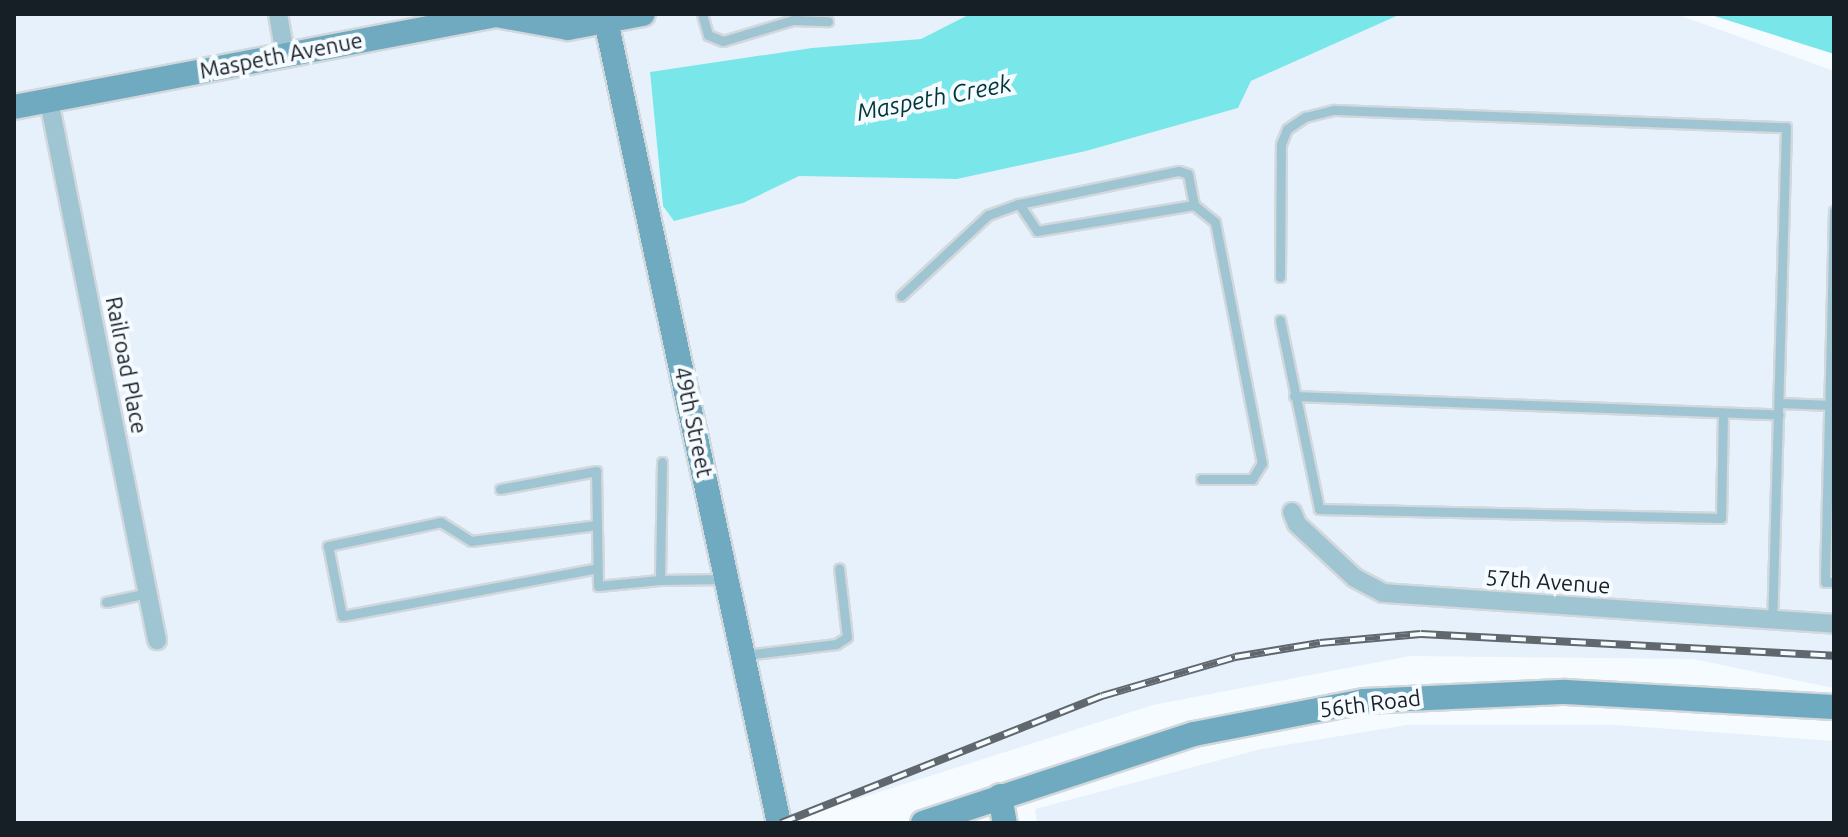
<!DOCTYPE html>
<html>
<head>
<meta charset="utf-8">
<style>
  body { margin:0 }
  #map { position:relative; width:1848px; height:837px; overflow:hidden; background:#f6fbff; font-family:Ubuntu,sans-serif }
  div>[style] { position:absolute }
  .built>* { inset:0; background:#e6f1fc }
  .water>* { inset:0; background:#79e6ea }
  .pier>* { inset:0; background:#f6fbff }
  .roads { filter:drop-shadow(2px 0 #d2d8dc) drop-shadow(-2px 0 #d2d8dc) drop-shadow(0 2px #d2d8dc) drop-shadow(0 -2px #d2d8dc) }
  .lane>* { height:9px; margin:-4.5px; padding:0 4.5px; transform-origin:4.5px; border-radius:4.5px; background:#9fc5d3 }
  .street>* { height:18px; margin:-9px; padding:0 9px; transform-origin:9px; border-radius:9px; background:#9fc5d3 }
  .secondary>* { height:24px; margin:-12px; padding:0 12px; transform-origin:12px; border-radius:12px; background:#6faac0 }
  .rail>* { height:8px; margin-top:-4px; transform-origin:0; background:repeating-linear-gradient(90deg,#f6fbff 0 15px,#60676d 0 30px); box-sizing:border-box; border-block:2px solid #60676d }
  span { translate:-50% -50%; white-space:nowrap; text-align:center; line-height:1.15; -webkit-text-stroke:8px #f6fbff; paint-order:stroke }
  .street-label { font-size:22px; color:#171f26 }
  .water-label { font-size:24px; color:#003739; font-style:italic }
  .frame { position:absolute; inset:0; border:16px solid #171f26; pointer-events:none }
</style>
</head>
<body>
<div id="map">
  <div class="built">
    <div style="clip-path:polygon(14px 14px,970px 14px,921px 39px,650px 72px,663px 205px,675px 220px,743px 203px,799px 175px,957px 179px,1086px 151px,1238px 108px,1251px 81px,1401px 14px,1680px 14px,1834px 68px,1834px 688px,1693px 659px,1410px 656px,1153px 705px,782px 823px,14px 823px)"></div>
    <div style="clip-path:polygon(1407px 725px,1616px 725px,1834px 741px,1834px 823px,1037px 823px,1035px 809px,1261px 749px)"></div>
  </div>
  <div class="water">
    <div style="clip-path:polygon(970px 14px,1401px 14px,1251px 81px,1238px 108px,1086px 151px,957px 179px,799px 176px,743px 203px,674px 221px,663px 206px,650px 72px,812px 48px,921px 39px)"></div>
    <div style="clip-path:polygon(1680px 14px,1834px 14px,1834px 68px)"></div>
  </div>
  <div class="pier">
    <div style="clip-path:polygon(1676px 14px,1708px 14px,1834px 54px,1834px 71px)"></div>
  </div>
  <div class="roads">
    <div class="lane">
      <div style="left:702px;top:14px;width:22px;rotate:74deg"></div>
      <div style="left:708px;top:35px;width:16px;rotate:22deg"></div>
      <div style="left:723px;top:41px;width:73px;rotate:-16.7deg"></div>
      <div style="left:793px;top:20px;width:35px;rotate:2deg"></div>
      <div style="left:1019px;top:204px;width:32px;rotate:56deg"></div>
      <div style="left:1037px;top:231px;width:159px;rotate:-9.4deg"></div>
      <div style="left:1834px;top:211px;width:371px;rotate:91.4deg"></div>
      <div style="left:1825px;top:582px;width:9px"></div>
      <div style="left:1280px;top:277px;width:133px;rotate:-89.6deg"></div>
      <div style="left:1281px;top:144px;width:16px;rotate:-68deg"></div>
      <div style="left:1287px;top:129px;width:22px;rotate:-34deg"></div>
      <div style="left:1305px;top:117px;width:30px;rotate:-14deg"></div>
      <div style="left:1334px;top:110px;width:452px;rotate:2.2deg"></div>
      <div style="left:1786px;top:127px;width:493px;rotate:91.6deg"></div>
      <div style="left:901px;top:296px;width:119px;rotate:-43deg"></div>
      <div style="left:988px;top:215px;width:33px;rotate:-20deg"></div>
      <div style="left:1019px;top:204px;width:163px;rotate:-11.7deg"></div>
      <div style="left:1179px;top:171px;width:9px;rotate:18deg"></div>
      <div style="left:1188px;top:174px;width:32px;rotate:79deg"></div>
      <div style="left:1194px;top:205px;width:27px;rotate:39deg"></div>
      <div style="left:1215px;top:222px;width:246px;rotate:79deg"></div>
      <div style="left:1262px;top:463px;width:19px;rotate:122deg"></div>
      <div style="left:1252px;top:479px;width:51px;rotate:180deg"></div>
      <div style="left:1280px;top:320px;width:193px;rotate:78.3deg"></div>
      <div style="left:1319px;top:509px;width:402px;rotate:1.3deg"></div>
      <div style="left:1721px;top:518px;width:105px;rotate:-88.9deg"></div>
      <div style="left:1294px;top:396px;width:485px;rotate:2.2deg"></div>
      <div style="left:1779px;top:403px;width:53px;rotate:2.2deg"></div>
      <div style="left:662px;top:462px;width:118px;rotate:91deg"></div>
      <div style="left:660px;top:580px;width:65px;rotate:-0.9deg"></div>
      <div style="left:500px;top:489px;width:98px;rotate:-10.6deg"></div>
      <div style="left:596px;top:471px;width:115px;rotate:89deg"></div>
      <div style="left:598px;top:586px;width:62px;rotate:-5.5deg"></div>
      <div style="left:597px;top:525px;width:127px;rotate:172.8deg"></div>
      <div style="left:471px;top:541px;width:36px;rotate:-148deg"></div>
      <div style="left:441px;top:522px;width:116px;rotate:168deg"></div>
      <div style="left:328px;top:546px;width:71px;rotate:78.7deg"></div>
      <div style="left:342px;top:616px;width:260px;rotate:-10.6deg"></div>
      <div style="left:106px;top:602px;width:43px;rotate:-12.1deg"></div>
      <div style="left:745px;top:655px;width:92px;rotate:-6.9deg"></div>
      <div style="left:836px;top:644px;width:13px;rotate:-32deg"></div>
      <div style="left:847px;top:637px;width:69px;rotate:-96.6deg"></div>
    </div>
    <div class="street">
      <div style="left:278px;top:14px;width:41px;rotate:80.1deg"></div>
      <div style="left:49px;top:101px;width:550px;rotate:78.67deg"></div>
      <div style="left:1292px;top:512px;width:13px;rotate:67deg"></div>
      <div style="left:1297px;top:524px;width:79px;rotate:43deg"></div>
      <div style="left:1355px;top:578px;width:32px;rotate:28deg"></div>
      <div style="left:1383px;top:593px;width:452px;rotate:3.9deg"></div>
    </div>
    <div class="secondary">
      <div style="left:606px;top:21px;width:820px;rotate:77.83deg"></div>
      <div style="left:14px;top:107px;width:491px;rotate:-10.8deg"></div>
      <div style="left:496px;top:15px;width:73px;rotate:10.2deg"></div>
      <div style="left:568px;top:28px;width:76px;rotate:-10.6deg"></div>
      <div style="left:1000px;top:796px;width:27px;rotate:80deg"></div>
      <div style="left:923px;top:823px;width:285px;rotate:-18.2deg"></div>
      <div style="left:1194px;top:734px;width:173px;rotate:-11deg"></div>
      <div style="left:1364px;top:701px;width:202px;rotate:-2.6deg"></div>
      <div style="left:1566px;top:692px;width:268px;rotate:3.2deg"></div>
    </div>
  </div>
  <div class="rail">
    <div style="left:781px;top:823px;width:345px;rotate:-21.6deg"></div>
    <div style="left:1102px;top:696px;width:139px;rotate:-16.3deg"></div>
    <div style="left:1235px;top:657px;width:86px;rotate:-9.4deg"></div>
    <div style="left:1320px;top:643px;width:101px;rotate:-5.1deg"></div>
    <div style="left:1421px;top:634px;width:414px;rotate:3deg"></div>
  </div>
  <div class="street-label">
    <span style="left:281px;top:55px;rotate:-11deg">Maspeth Avenue</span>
    <span style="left:127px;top:365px;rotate:79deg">Railroad Place</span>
    <span style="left:694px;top:422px;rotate:78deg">49th Street</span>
    <span style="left:1548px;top:581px;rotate:4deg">57th Avenue</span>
    <span style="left:1370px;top:703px;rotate:-7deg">56th Road</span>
  </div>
  <div class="water-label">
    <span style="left:934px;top:98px;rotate:-11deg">Maspeth Creek</span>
  </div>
  <div class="frame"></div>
</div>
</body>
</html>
